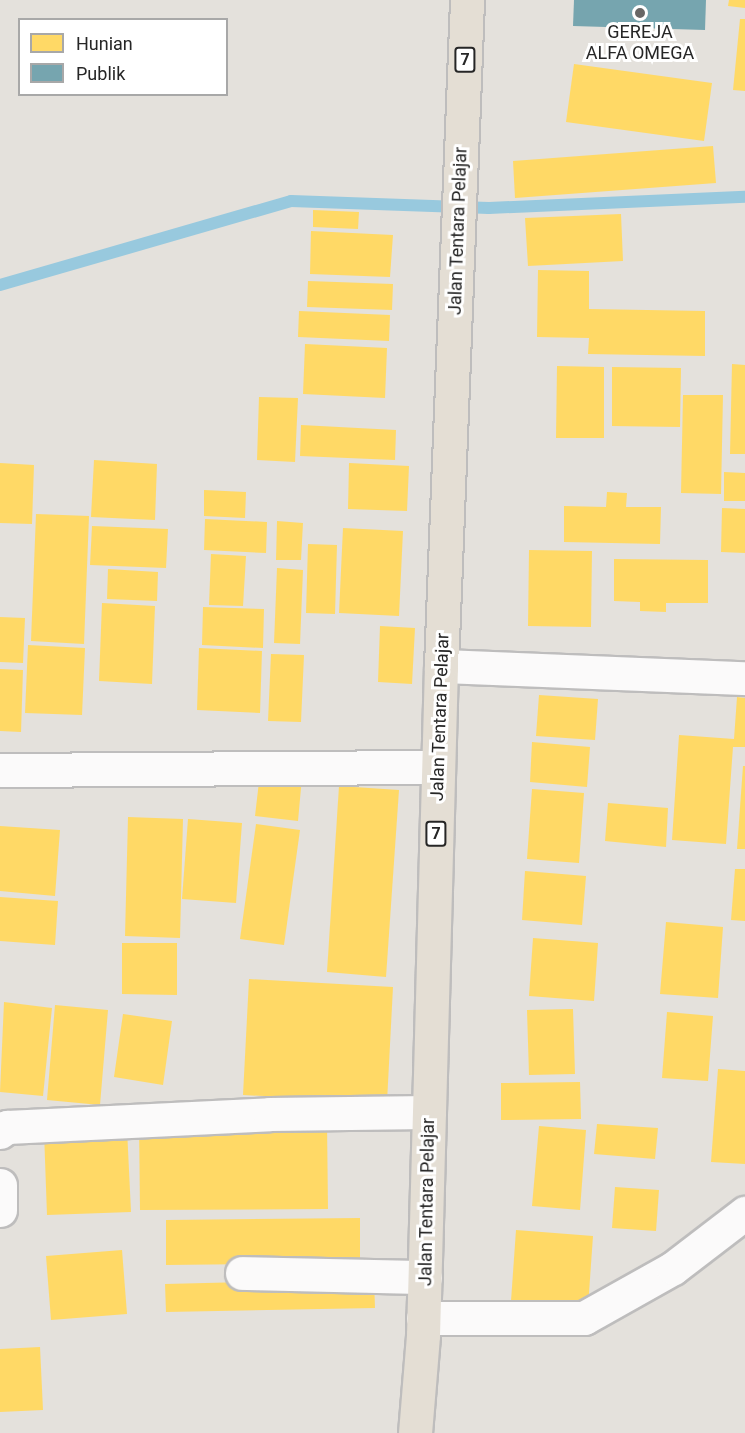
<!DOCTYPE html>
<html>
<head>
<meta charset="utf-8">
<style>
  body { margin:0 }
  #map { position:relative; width:745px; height:1433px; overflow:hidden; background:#e4e1dc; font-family:Roboto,sans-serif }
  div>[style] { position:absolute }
  .homes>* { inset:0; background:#ffd966 }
  .public>* { inset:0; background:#76a5af }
  .stream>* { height:12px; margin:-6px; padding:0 6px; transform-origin:6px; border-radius:6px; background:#98c9de }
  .roads { filter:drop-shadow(2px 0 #bebdbd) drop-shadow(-2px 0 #bebdbd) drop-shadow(0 2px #bebdbd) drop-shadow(0 -2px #bebdbd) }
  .minor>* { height:33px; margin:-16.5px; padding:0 16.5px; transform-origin:16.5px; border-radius:16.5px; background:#fbfafa }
  .trunk>* { height:33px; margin:-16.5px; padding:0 16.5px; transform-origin:16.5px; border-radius:16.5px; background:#e4ded4 }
  .dots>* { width:16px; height:16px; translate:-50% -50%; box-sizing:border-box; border:3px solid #fff; border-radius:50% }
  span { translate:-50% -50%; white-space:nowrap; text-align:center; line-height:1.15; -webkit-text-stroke:6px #fff; paint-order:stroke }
  .shield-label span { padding:2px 4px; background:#fff; border:2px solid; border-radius:4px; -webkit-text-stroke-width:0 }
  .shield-label { font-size:16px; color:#262626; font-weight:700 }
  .poi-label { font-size:18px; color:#262626 }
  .street-label { font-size:18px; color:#262626 }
  .legend { position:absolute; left:18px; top:18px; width:210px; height:78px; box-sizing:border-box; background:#fff; border:2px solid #a8a8a8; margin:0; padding:8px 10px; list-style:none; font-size:18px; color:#262626 }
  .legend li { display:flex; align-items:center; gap:12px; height:30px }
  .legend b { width:30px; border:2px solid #a8a8a8 }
</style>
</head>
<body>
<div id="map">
  <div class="homes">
    <div style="clip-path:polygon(729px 0,745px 0,745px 8px,728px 6px)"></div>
    <div style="clip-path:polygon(740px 19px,745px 19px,745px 91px,733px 90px)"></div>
    <div style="clip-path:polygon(574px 64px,712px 83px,704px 141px,566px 122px)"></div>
    <div style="clip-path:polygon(713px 146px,716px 183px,515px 198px,513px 161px)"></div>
    <div style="clip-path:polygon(313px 210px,359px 212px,358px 229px,313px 227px)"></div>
    <div style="clip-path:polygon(621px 214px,623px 261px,528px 266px,525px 218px)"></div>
    <div style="clip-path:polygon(311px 231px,393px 235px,390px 277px,310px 274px)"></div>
    <div style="clip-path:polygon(538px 270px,589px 271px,589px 309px,705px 311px,705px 356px,588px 354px,589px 338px,537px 337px)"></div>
    <div style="clip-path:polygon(308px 281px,393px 284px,392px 310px,307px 307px)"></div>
    <div style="clip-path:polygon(299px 311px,390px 315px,389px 341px,298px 337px)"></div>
    <div style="clip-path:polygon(305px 344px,387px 348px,385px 398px,303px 394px)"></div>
    <div style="clip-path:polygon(732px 364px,745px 365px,745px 454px,730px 454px)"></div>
    <div style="clip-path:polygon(557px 366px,604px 367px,604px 438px,556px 438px)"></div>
    <div style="clip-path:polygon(612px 367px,681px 368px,680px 427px,612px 426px)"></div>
    <div style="clip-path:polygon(683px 395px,723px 395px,721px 494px,681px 493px)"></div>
    <div style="clip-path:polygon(259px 397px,298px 398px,295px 462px,257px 460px)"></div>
    <div style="clip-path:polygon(301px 425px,396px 430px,395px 460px,300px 456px)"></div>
    <div style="clip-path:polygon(94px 460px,157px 464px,155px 520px,91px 517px)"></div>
    <div style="clip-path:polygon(0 463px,34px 465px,32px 524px,0 523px)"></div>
    <div style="clip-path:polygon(349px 463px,409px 466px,407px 511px,348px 509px)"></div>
    <div style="clip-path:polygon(724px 472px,745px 473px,745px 501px,724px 501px)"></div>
    <div style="clip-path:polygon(204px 490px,246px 492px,245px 518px,204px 516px)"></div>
    <div style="clip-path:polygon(607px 492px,627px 493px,626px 507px,661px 507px,660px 544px,564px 542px,564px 506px,606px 507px)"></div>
    <div style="clip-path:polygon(722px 508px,745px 509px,745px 553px,721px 552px)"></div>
    <div style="clip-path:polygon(36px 514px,89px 516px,84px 644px,31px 641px)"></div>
    <div style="clip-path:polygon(205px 519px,267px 522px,266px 553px,204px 550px)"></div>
    <div style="clip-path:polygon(277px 521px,303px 523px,301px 560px,276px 560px)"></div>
    <div style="clip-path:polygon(92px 526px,168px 529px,166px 568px,90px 565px)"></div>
    <div style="clip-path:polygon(343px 528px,403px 531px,399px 616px,339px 613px)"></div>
    <div style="clip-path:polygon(308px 544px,337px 545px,335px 614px,306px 613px)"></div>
    <div style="clip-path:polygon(529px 550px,592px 551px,591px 627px,528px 626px)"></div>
    <div style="clip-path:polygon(211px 554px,246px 556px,243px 606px,209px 605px)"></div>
    <div style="clip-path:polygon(614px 559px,708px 560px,708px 603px,666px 603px,666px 612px,640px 611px,640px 602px,614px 601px)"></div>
    <div style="clip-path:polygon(277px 568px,303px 570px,300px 644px,274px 643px)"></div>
    <div style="clip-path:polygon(108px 569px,158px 572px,157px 601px,107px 599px)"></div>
    <div style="clip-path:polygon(102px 603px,155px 606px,152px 684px,99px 681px)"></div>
    <div style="clip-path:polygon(203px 607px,264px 609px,263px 648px,202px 645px)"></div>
    <div style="clip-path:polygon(0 617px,25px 618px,23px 663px,0 662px)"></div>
    <div style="clip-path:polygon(380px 626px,415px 628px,412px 684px,378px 682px)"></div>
    <div style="clip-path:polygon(28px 645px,85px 648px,82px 715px,25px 713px)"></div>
    <div style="clip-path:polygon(199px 648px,262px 651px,260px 713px,197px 710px)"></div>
    <div style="clip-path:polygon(271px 654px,304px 655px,301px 722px,268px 721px)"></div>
    <div style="clip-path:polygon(0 669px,23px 670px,21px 732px,0 731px)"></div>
    <div style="clip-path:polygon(539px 695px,598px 699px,595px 740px,536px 736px)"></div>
    <div style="clip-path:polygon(737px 697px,745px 698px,745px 747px,733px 747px,726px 844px,672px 840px,679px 735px,734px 739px)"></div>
    <div style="clip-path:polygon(532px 742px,590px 747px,587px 787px,530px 782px)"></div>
    <div style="clip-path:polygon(743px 766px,745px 766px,745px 849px,737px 849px)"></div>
    <div style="clip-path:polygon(260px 773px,302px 777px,298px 821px,255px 816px)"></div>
    <div style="clip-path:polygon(339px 786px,399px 790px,386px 977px,327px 972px)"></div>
    <div style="clip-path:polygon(532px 789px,584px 793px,579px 863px,527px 859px)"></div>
    <div style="clip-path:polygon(608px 803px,668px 808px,666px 847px,605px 841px)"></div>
    <div style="clip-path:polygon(128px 817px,183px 819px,180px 938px,125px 936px)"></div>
    <div style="clip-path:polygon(188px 819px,242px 823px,236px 903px,182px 899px)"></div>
    <div style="clip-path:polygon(256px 824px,300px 830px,284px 945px,240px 939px)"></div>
    <div style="clip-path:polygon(0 826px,60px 830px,55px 896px,0 891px)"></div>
    <div style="clip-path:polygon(735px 869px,745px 869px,745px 921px,731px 920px)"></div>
    <div style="clip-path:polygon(525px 871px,586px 876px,582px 925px,522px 920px)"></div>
    <div style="clip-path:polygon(0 897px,58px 901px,55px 945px,0 941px)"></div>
    <div style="clip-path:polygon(666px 922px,723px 927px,718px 998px,660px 994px)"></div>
    <div style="clip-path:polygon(533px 938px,598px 943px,594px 1001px,529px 996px)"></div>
    <div style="clip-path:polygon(122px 943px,177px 943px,177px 995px,122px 994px)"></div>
    <div style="clip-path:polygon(249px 979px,393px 987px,387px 1102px,243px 1095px)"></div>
    <div style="clip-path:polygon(4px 1002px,52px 1008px,43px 1096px,0 1092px)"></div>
    <div style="clip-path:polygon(55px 1005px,108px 1010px,100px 1105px,47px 1100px)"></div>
    <div style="clip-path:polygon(573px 1009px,575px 1074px,529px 1075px,527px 1010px)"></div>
    <div style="clip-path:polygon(667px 1012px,713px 1016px,708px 1081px,662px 1078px)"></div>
    <div style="clip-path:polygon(123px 1014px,172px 1021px,163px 1085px,114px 1077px)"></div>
    <div style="clip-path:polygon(718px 1069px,745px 1071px,745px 1164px,711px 1162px)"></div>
    <div style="clip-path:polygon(580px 1082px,581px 1119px,501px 1120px,501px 1083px)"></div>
    <div style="clip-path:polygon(327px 1122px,328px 1209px,140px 1210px,139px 1123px)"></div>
    <div style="clip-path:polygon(597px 1124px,658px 1128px,655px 1159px,594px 1154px)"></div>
    <div style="clip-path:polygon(539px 1126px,586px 1130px,580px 1210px,532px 1206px)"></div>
    <div style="clip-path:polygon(127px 1129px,131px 1212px,47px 1215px,44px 1132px)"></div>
    <div style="clip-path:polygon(615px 1187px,659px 1190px,656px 1231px,612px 1228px)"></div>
    <div style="clip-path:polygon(360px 1218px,360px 1263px,166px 1265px,166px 1220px)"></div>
    <div style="clip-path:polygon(516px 1230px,593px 1236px,588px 1307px,511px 1301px)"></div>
    <div style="clip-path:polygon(122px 1250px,127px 1314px,51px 1320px,46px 1256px)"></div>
    <div style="clip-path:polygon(374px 1279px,375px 1308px,166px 1312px,165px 1284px)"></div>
    <div style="clip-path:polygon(40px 1347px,43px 1410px,0 1412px,0 1349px)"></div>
  </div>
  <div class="public">
    <div style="clip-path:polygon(574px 0,706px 0,705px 30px,573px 26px)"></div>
  </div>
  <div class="stream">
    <div style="left:0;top:285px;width:303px;rotate:-16.1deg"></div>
    <div style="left:291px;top:201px;width:198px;rotate:2deg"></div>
    <div style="left:489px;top:208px;width:256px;rotate:-2.5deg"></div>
  </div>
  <div class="roads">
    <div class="minor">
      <div style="left:441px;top:666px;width:304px;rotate:2.3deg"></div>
      <div style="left:0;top:770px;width:438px;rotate:-0.4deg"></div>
      <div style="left:0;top:1132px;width:9px;rotate:-36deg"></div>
      <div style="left:7px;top:1127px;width:263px;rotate:-2.8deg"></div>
      <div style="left:270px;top:1114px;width:159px;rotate:-0.7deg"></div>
      <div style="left:0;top:1185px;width:25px;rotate:90deg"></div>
      <div style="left:242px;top:1273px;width:183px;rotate:1.3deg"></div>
      <div style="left:423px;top:1318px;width:161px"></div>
      <div style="left:584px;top:1318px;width:102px;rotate:-29.3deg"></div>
      <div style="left:673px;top:1268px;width:91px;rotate:-37.4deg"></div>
    </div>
    <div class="trunk">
      <div style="left:415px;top:1433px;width:98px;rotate:-85.3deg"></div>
      <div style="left:423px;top:1335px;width:669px;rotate:-88.46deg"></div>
      <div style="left:441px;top:666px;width:667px;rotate:-87.76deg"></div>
    </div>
  </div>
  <div class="dots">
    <div style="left:640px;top:13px;background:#686766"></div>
  </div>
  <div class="shield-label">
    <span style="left:465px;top:60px">7</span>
    <span style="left:436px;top:834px">7</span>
  </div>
  <div class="poi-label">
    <span style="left:640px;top:43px">GEREJA<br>ALFA OMEGA</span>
  </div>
  <div class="street-label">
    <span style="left:458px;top:231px;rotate:-88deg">Jalan Tentara Pelajar</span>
    <span style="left:440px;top:717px;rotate:-88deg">Jalan Tentara Pelajar</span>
    <span style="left:427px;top:1202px;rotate:-89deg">Jalan Tentara Pelajar</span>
  </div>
  <ul class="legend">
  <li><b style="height:16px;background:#ffd966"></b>Hunian</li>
  <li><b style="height:16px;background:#76a5af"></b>Publik</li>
  </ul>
</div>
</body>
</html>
